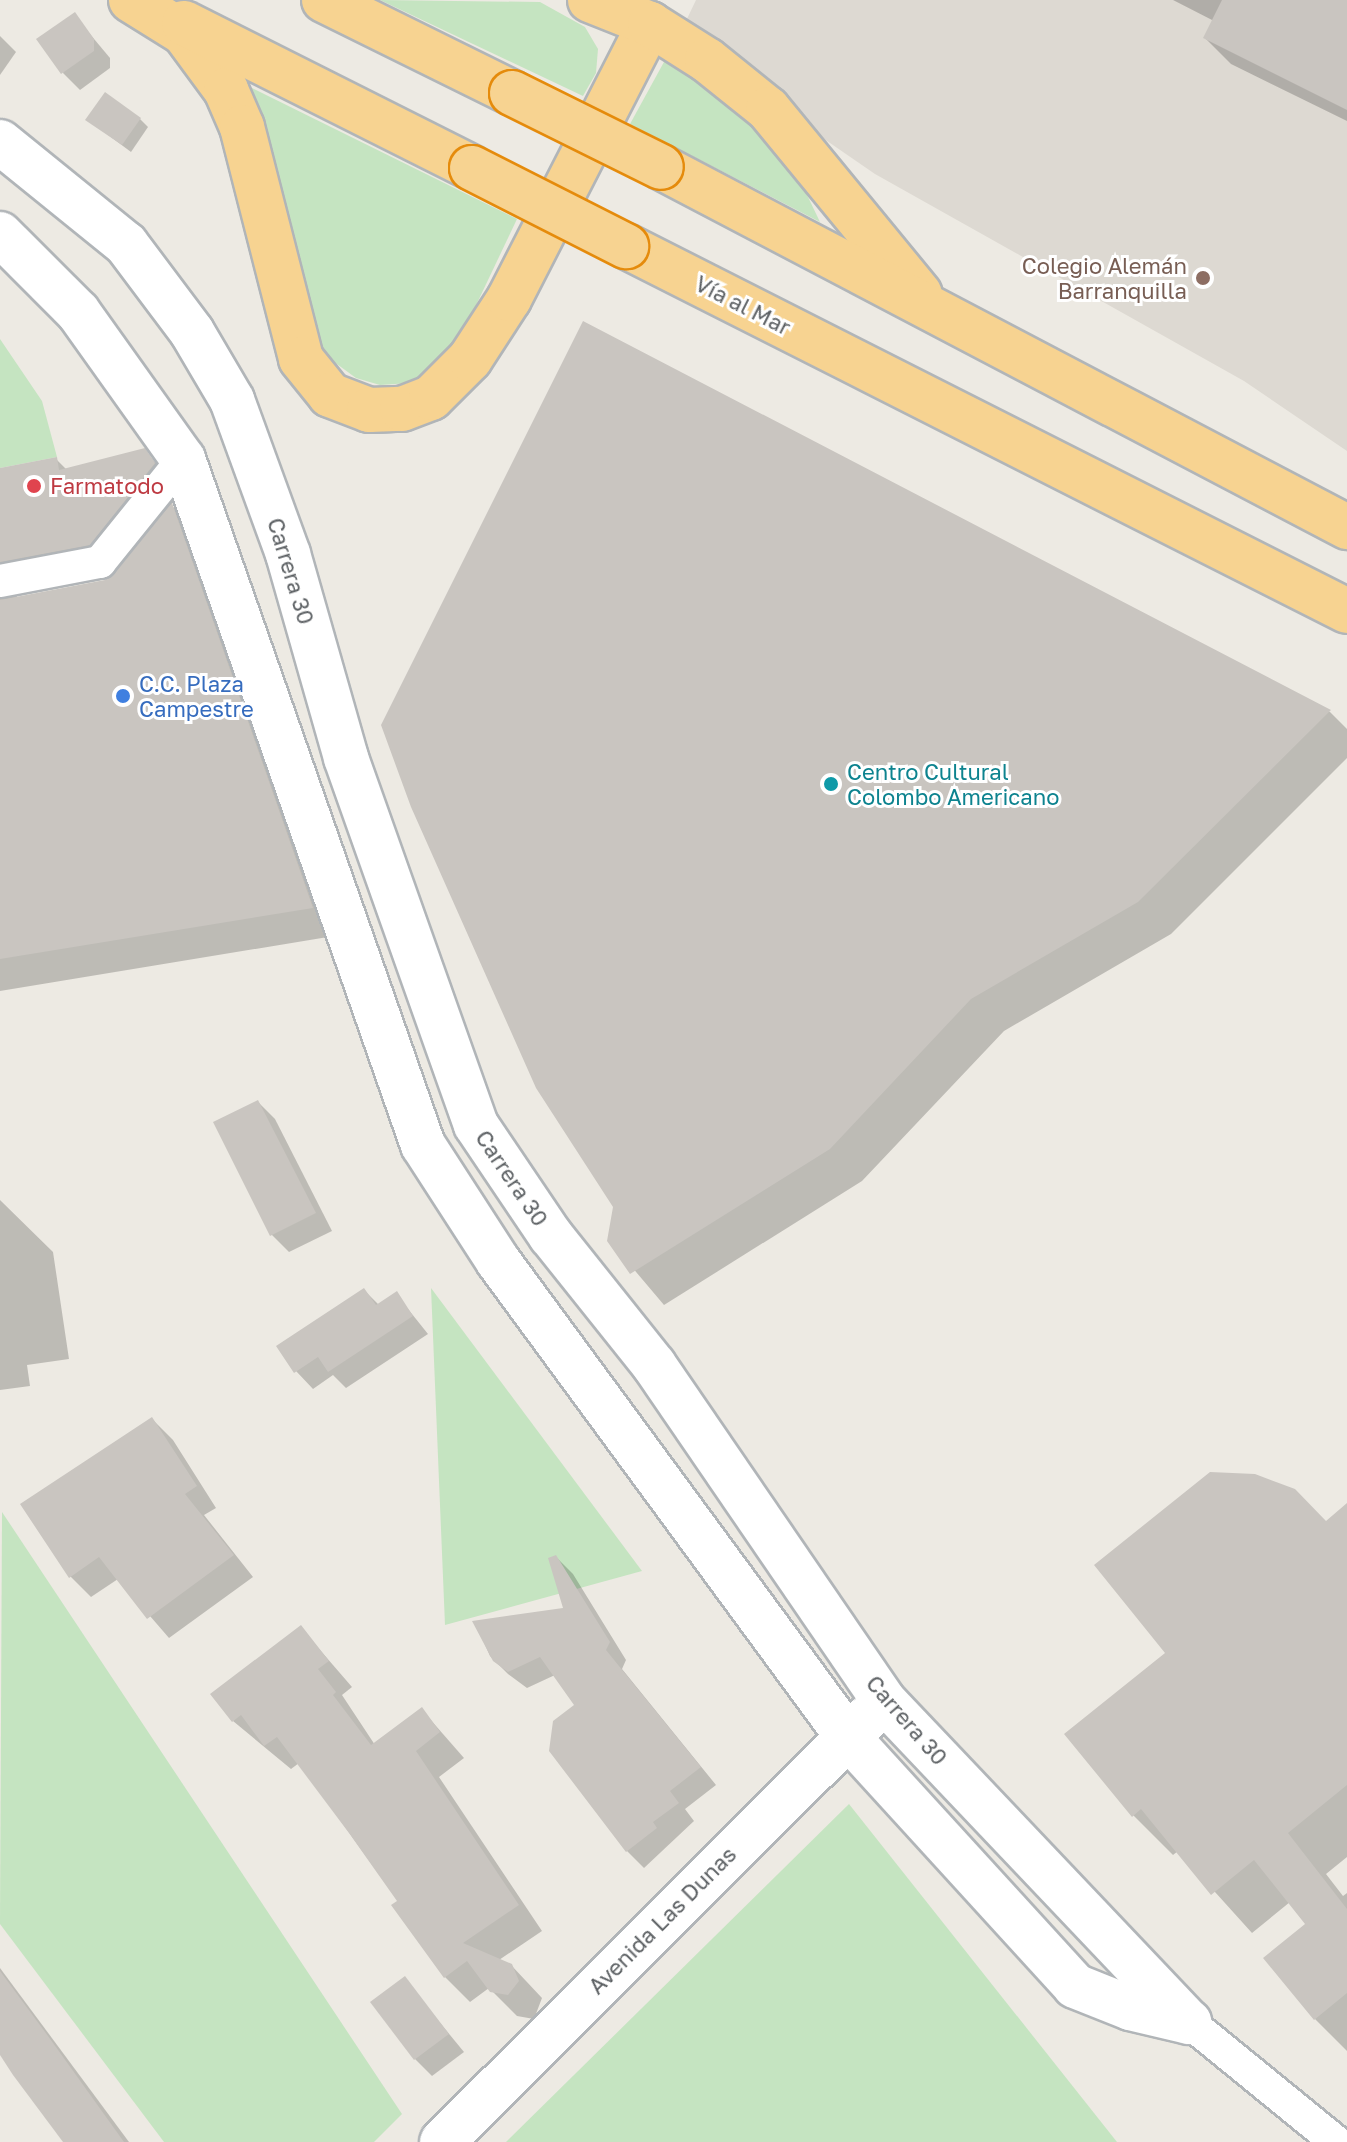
<!DOCTYPE html>
<html>
<head>
<meta charset="utf-8">
<style>
  body { margin:0 }
  #map { position:relative; width:1347px; height:2142px; overflow:hidden; background:#edeae3; font-family:"Golos Text",sans-serif }
  div>[style] { position:absolute }
  .education>* { inset:0; background:#ddd9d2 }
  .green>* { inset:0; background:#c5e4c1 }
  .shadow>* { inset:0; background:#0003 }
  .building>* { inset:0; background:#c9c5c0 }
  .roads { filter:drop-shadow(2px 0 #b1b5b8) drop-shadow(-2px 0 #b1b5b8) drop-shadow(0 2px #b1b5b8) drop-shadow(0 -2px #b1b5b8) }
  .street>* { height:32px; margin:-16px; padding:0 16px; transform-origin:16px; border-radius:16px; background:#fff }
  .secondary>* { height:44px; margin:-22px; padding:0 22px; transform-origin:22px; border-radius:22px; background:#fff }
  .highway>* { height:44px; margin:-22px; padding:0 22px; transform-origin:22px; border-radius:22px; background:#f7d391 }
  .bridges { filter:drop-shadow(2px 0 #e58b0c) drop-shadow(-2px 0 #e58b0c) drop-shadow(0 2px #e58b0c) drop-shadow(0 -2px #e58b0c) }
  .highway-bridge>* { height:44px; margin:-22px; padding:0 22px; transform-origin:22px; border-radius:22px; background:#f7d391 }
  .dots>* { width:22px; height:22px; translate:-50% -50%; box-sizing:border-box; border:4px solid #fff; border-radius:50% }
  span { translate:-50% -50%; white-space:nowrap; text-align:center; line-height:1.15; -webkit-text-stroke:6px #fff; paint-order:stroke }
  .education-label { font-size:22px; color:#785e54 }
  .right { translate:-100% -50%; text-align:right }
  .street-label { font-size:22px; color:#5c6063 }
  .health-label { font-size:22px; color:#be3a42 }
  .left { translate:0 -50%; text-align:left }
  .shop-label { font-size:22px; color:#366cbe }
  .culture-label { font-size:22px; color:#0d838f }
</style>
</head>
<body>
<div id="map">
  <div class="education">
    <div style="clip-path:polygon(696px 0,1347px 0,1347px 451px,1244px 381px,875px 174px,814px 132px,685px 23px)"></div>
  </div>
  <div class="green">
    <div style="clip-path:polygon(380px 0,540px 2px,585px 27px,598px 49px,596px 73px,583px 96px)"></div>
    <div style="clip-path:polygon(670px 51px,786px 151px,820px 222px,630px 124px)"></div>
    <div style="clip-path:polygon(248px 86px,517px 219px,460px 339px,438px 368px,410px 383px,380px 385px,356px 378px,330px 359px,316px 337px)"></div>
    <div style="clip-path:polygon(0 339px,42px 401px,57px 457px,0 468px)"></div>
    <div style="clip-path:polygon(431px 1288px,642px 1571px,445px 1625px)"></div>
    <div style="clip-path:polygon(2px 1512px,402px 2114px,374px 2142px,164px 2142px,0 1924px)"></div>
    <div style="clip-path:polygon(849px 1804px,1117px 2142px,506px 2142px)"></div>
  </div>
  <div class="shadow">
    <div style="clip-path:polygon(1173px 0,1347px 0,1347px 121px,1231px 64px,1205px 38px,1214px 21px)"></div>
    <div style="clip-path:polygon(74px 15px,110px 58px,110px 68px,80px 90px,63px 73px)"></div>
    <div style="clip-path:polygon(0 36px,16px 52px,0 75px)"></div>
    <div style="clip-path:polygon(140px 119px,148px 127px,131px 152px,88px 120px)"></div>
    <div style="clip-path:polygon(584px 323px,1330px 712px,1347px 729px,1347px 758px,1171px 934px,1004px 1031px,862px 1181px,664px 1305px,609px 1240px,615px 1207px)"></div>
    <div style="clip-path:polygon(evenodd,144px 450px,182px 492px,171px 505px,199px 533px,340px 935px,0 991px,0 470px,56px 459px,67px 470px,144px 450px,114px 572px,106px 582px,13px 600px,24px 590px,114px 572px)"></div>
    <div style="clip-path:polygon(258px 1102px,275px 1119px,332px 1231px,289px 1252px,272px 1235px)"></div>
    <div style="clip-path:polygon(0 1200px,53px 1252px,69px 1359px,27px 1365px,30px 1386px,0 1390px)"></div>
    <div style="clip-path:polygon(364px 1290px,379px 1305px,396px 1294px,428px 1334px,346px 1388px,333px 1375px,313px 1389px,296px 1371px)"></div>
    <div style="clip-path:polygon(152px 1419px,173px 1440px,216px 1508px,204px 1515px,253px 1577px,169px 1638px,118px 1579px,91px 1597px,70px 1576px)"></div>
    <div style="clip-path:polygon(1347px 1506px,1347px 1857px,1326px 1874px,1343px 1896px,1347px 1893px,1347px 2051px,1315px 2019px,1308px 1924px,1290px 1902px,1252px 1933px,1178px 1851px,1173px 1855px,1133px 1815px,1326px 1523px)"></div>
    <div style="clip-path:polygon(556px 1557px,573px 1574px,626px 1660px,622px 1669px,716px 1785px,685px 1809px,694px 1821px,644px 1868px,627px 1851px,577px 1706px,555px 1675px,527px 1688px,508px 1674px,490px 1656px,475px 1622px,565px 1610px)"></div>
    <div style="clip-path:polygon(301px 1628px,352px 1687px,342px 1695px,375px 1745px,422px 1710px,464px 1758px,439px 1777px,542px 1931px,499px 1960px,511px 1965px,542px 1998px,534px 2019px,517px 2016px,489px 1988px,470px 2002px,445px 1977px,399px 1902px,299px 1763px,291px 1769px,233px 1721px)"></div>
    <div style="clip-path:polygon(0 1968px,129px 2142px,67px 2142px,0 2051px)"></div>
    <div style="clip-path:polygon(404px 1979px,464px 2052px,432px 2076px,415px 2059px)"></div>
  </div>
  <div class="building">
    <div style="clip-path:polygon(1222px 0,1347px 0,1347px 110px,1203px 38px)"></div>
    <div style="clip-path:polygon(75px 12px,94px 39px,94px 51px,61px 74px,36px 39px)"></div>
    <div style="clip-path:polygon(105px 92px,141px 118px,122px 145px,85px 120px)"></div>
    <div style="clip-path:polygon(583px 321px,1331px 710px,1138px 902px,971px 999px,830px 1149px,630px 1274px,607px 1241px,613px 1207px,536px 1088px,411px 807px,381px 725px)"></div>
    <div style="clip-path:polygon(145px 448px,155px 463px,90px 545px,0 562px,0 468px,57px 457px,59px 470px)"></div>
    <div style="clip-path:polygon(172px 503px,313px 908px,0 959px,0 600px,105px 580px)"></div>
    <div style="clip-path:polygon(258px 1100px,316px 1213px,270px 1236px,213px 1122px)"></div>
    <div style="clip-path:polygon(364px 1288px,376px 1305px,397px 1291px,413px 1316px,328px 1372px,318px 1357px,294px 1373px,276px 1346px)"></div>
    <div style="clip-path:polygon(152px 1417px,197px 1486px,185px 1494px,234px 1555px,147px 1619px,99px 1557px,69px 1578px,20px 1504px)"></div>
    <div style="clip-path:polygon(1210px 1472px,1255px 1474px,1295px 1489px,1326px 1521px,1347px 1503px,1347px 1785px,1288px 1833px,1347px 1909px,1347px 1993px,1314px 2020px,1263px 1958px,1305px 1924px,1254px 1860px,1211px 1895px,1141px 1809px,1132px 1817px,1064px 1734px,1165px 1653px,1094px 1565px)"></div>
    <div style="clip-path:polygon(556px 1555px,610px 1642px,606px 1650px,701px 1767px,670px 1791px,679px 1803px,653px 1822px,657px 1828px,626px 1852px,549px 1751px,553px 1721px,574px 1705px,540px 1657px,508px 1672px,493px 1661px,472px 1621px,563px 1608px,548px 1558px)"></div>
    <div style="clip-path:polygon(301px 1625px,329px 1661px,318px 1669px,336px 1692px,333px 1695px,371px 1745px,422px 1707px,440px 1732px,416px 1751px,519px 1905px,463px 1943px,512px 1964px,519px 1981px,508px 1995px,490px 1992px,467px 1961px,444px 1978px,391px 1905px,397px 1901px,349px 1833px,277px 1737px,264px 1746px,241px 1715px,232px 1722px,210px 1694px)"></div>
    <div style="clip-path:polygon(0 1971px,48px 2036px,124px 2142px,63px 2142px,13px 2075px,0 2055px)"></div>
    <div style="clip-path:polygon(405px 1976px,449px 2034px,414px 2060px,370px 2002px)"></div>
  </div>
  <div class="roads">
    <div class="street">
      <div style="left:0;top:581px;width:102px;rotate:-10.8deg"></div>
      <div style="left:100px;top:562px;width:132px;rotate:-51.1deg"></div>
      <div style="left:1189px;top:2022px;width:190px;rotate:39.2deg"></div>
    </div>
    <div class="secondary">
      <div style="left:0;top:142px;width:162px;rotate:39deg"></div>
      <div style="left:126px;top:244px;width:110px;rotate:53.1deg"></div>
      <div style="left:192px;top:332px;width:79px;rotate:59.5deg"></div>
      <div style="left:232px;top:400px;width:164px;rotate:70deg"></div>
      <div style="left:288px;top:554px;width:212px;rotate:74.1deg"></div>
      <div style="left:346px;top:758px;width:389px;rotate:70.5deg"></div>
      <div style="left:476px;top:1125px;width:134px;rotate:56deg"></div>
      <div style="left:551px;top:1236px;width:165px;rotate:51.4deg"></div>
      <div style="left:654px;top:1365px;width:409px;rotate:55.6deg"></div>
      <div style="left:885px;top:1702px;width:441px;rotate:46.5deg"></div>
      <div style="left:0;top:234px;width:110px;rotate:45deg"></div>
      <div style="left:78px;top:312px;width:181px;rotate:54.5deg"></div>
      <div style="left:183px;top:459px;width:727px;rotate:70.72deg"></div>
      <div style="left:423px;top:1145px;width:138px;rotate:57.1deg"></div>
      <div style="left:498px;top:1261px;width:589px;rotate:53.69deg"></div>
      <div style="left:847px;top:1736px;width:338px;rotate:47.6deg"></div>
      <div style="left:1075px;top:1986px;width:59px;rotate:21.8deg"></div>
      <div style="left:1130px;top:2008px;width:61px;rotate:13.3deg"></div>
      <div style="left:442px;top:2142px;width:602px;rotate:-44.93deg"></div>
    </div>
    <div class="highway">
      <div style="left:131px;top:0;width:62px;rotate:31.9deg"></div>
      <div style="left:184px;top:33px;width:71px;rotate:53.6deg"></div>
      <div style="left:226px;top:90px;width:40px;rotate:66.6deg"></div>
      <div style="left:242px;top:127px;width:239px;rotate:75.7deg"></div>
      <div style="left:301px;top:359px;width:46px;rotate:51.1deg"></div>
      <div style="left:330px;top:395px;width:42px;rotate:21deg"></div>
      <div style="left:369px;top:410px;width:33px;rotate:-2deg"></div>
      <div style="left:402px;top:409px;width:31px;rotate:-21deg"></div>
      <div style="left:431px;top:398px;width:55px;rotate:-45deg"></div>
      <div style="left:470px;top:359px;width:72px;rotate:-57deg"></div>
      <div style="left:509px;top:299px;width:309px;rotate:-62.9deg"></div>
      <div style="left:324px;top:0;width:210px;rotate:26.3deg"></div>
      <div style="left:590px;top:0;width:65px;rotate:21.8deg"></div>
      <div style="left:650px;top:24px;width:67px;rotate:32.3deg"></div>
      <div style="left:707px;top:60px;width:78px;rotate:38.8deg"></div>
      <div style="left:768px;top:109px;width:239px;rotate:50.6deg"></div>
      <div style="left:184px;top:23px;width:322px;rotate:26.7deg"></div>
      <div style="left:661px;top:167px;width:775px;rotate:27.69deg"></div>
      <div style="left:626px;top:246px;width:808px;rotate:26.85deg"></div>
    </div>
  </div>
  <div class="bridges">
    <div class="highway-bridge">
      <div style="left:512px;top:93px;width:166px;rotate:26.4deg"></div>
      <div style="left:472px;top:168px;width:173px;rotate:26.9deg"></div>
    </div>
  </div>
  <div class="dots">
    <div style="left:1203px;top:278px;background:#8d6e63"></div>
    <div style="left:34px;top:486px;background:#e0444e"></div>
    <div style="left:123px;top:696px;background:#3f7fe0"></div>
    <div style="left:831px;top:784px;background:#0f9aa8"></div>
  </div>
  <div class="education-label">
    <span class="right" style="left:1187px;top:278px">Colegio Alemán<br>Barranquilla</span>
  </div>
  <div class="street-label">
    <span style="left:743px;top:305px;rotate:27deg">Vía al Mar</span>
    <span style="left:291px;top:571px;rotate:73deg">Carrera 30</span>
    <span style="left:512px;top:1178px;rotate:56deg">Carrera 30</span>
    <span style="left:907px;top:1720px;rotate:49deg">Carrera 30</span>
    <span style="left:662px;top:1920px;rotate:-45deg">Avenida Las Dunas</span>
  </div>
  <div class="health-label">
    <span class="left" style="left:50px;top:486px">Farmatodo</span>
  </div>
  <div class="shop-label">
    <span class="left" style="left:139px;top:696px">C.C. Plaza<br>Campestre</span>
  </div>
  <div class="culture-label">
    <span class="left" style="left:847px;top:784px">Centro Cultural<br>Colombo Americano</span>
  </div>
</div>
</body>
</html>
